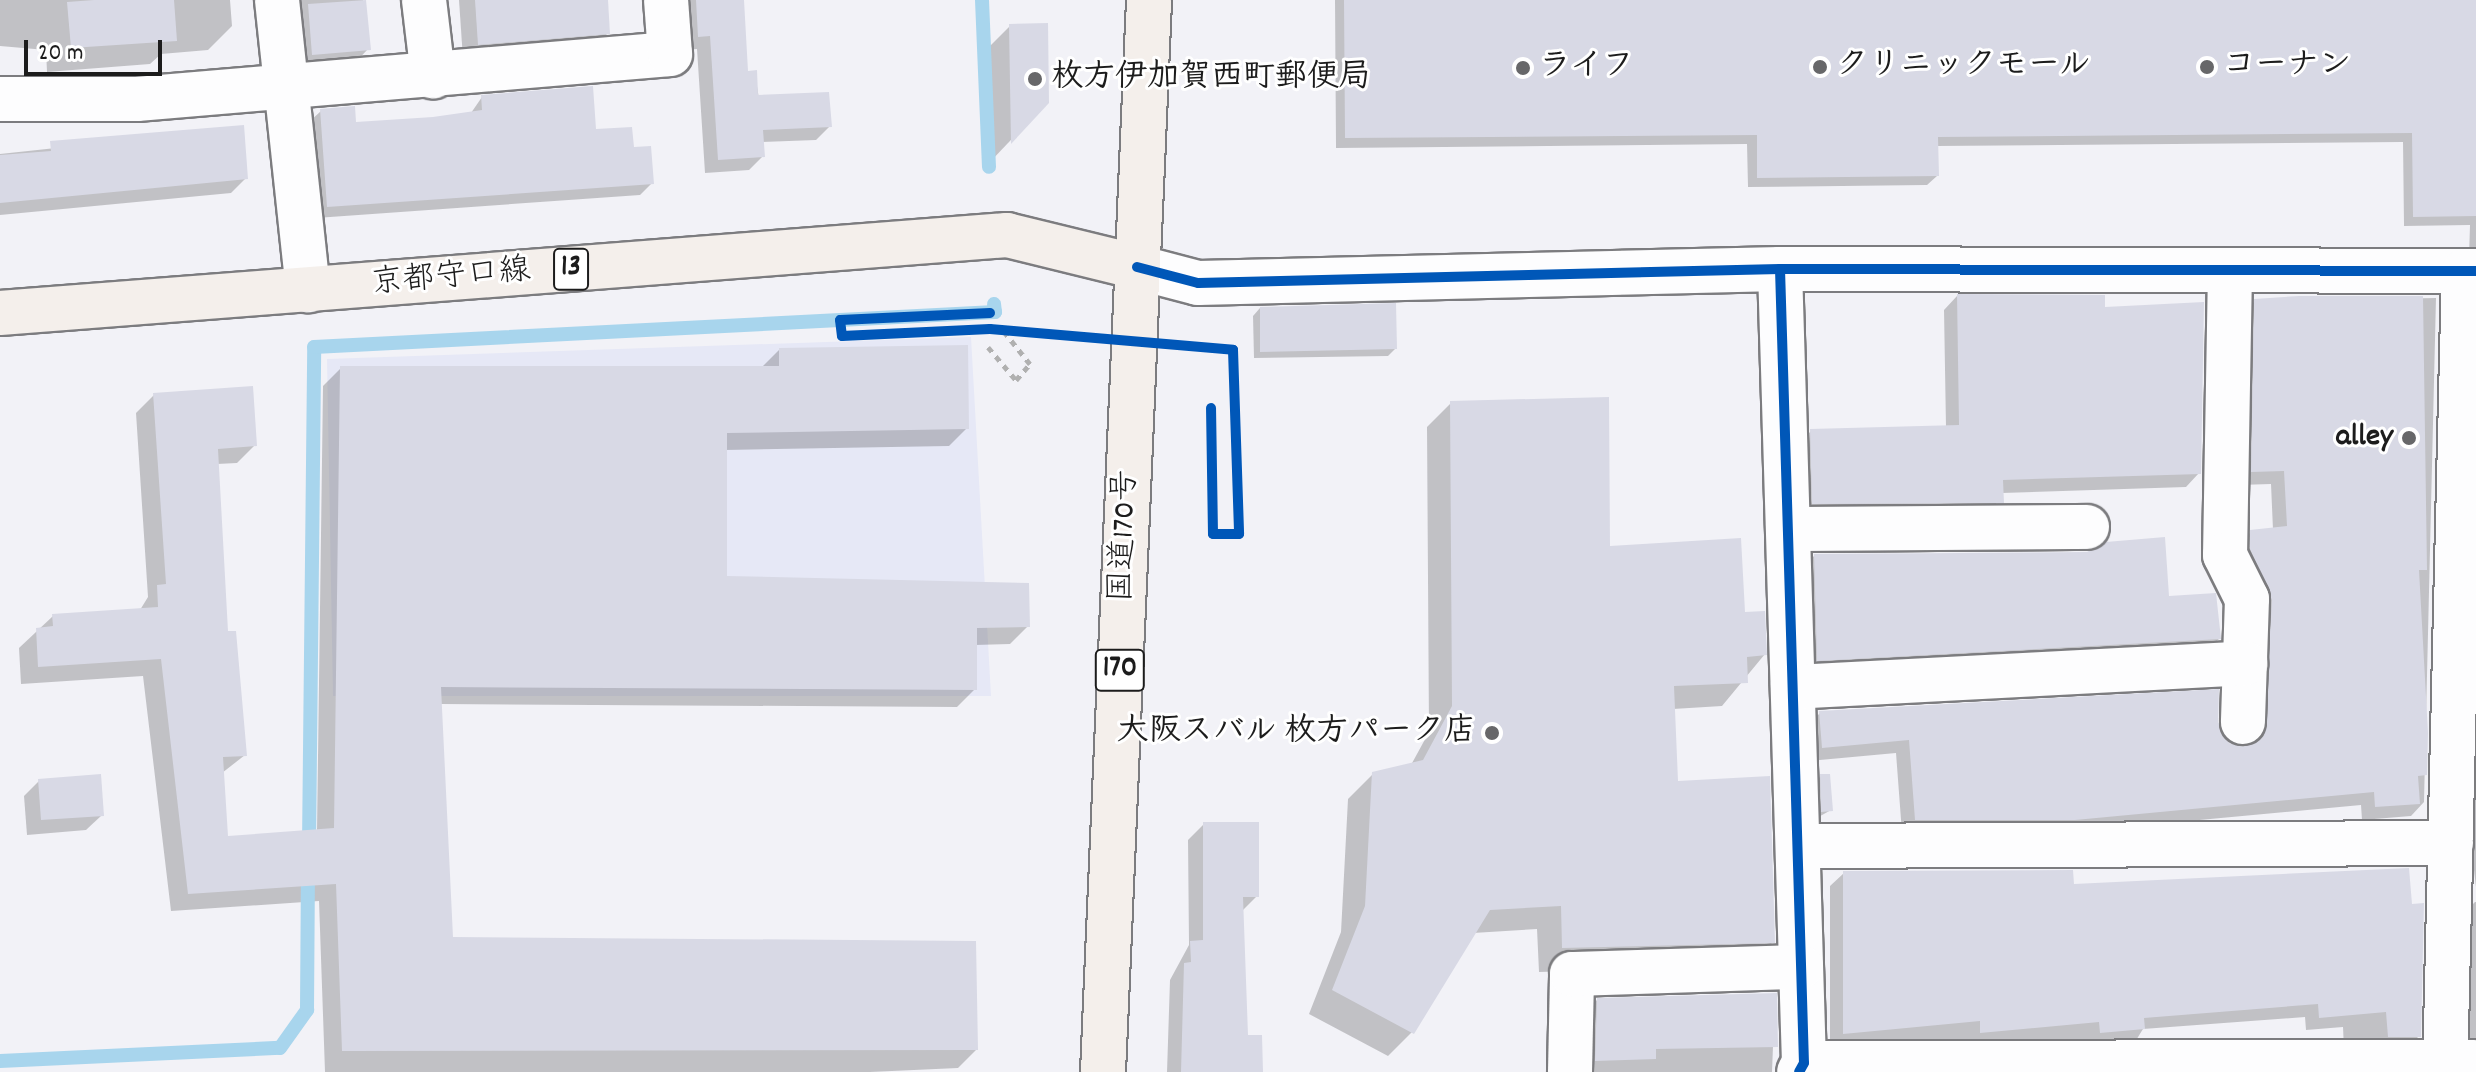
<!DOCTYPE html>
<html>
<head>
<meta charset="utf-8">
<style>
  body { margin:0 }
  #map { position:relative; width:2476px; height:1072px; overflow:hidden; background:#f2f2f7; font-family:Dekko,"Klee One",sans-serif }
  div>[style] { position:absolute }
  .built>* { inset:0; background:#e6e8f6 }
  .shadow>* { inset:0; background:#0003 }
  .stream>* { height:14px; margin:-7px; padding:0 7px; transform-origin:7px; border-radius:7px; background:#a8d5ed }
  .building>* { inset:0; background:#d8d9e5 }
  .path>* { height:5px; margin-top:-2.5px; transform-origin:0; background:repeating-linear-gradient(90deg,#b0b0b0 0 6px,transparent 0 12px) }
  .roads { filter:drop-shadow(2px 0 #7c7c7f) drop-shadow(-2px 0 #7c7c7f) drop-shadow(0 2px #7c7c7f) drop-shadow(0 -2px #7c7c7f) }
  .minor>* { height:44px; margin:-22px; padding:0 22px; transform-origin:22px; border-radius:22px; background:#fdfdfe }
  .major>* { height:44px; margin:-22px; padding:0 22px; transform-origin:22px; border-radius:22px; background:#f4efeb }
  .highway>* { height:44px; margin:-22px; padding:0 22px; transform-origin:22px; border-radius:22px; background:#f4efeb }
  .cycleway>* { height:10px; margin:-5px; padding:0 5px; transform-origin:5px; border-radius:5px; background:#0057b8 }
  .dots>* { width:22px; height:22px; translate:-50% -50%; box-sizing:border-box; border:4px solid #fff; border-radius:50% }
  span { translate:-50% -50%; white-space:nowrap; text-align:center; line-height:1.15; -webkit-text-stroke:6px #fff; paint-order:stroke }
  .shield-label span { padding:2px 6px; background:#fff; border:2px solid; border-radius:6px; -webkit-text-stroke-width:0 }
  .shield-label { font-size:30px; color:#1c1c1c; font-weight:700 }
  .poi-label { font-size:32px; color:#1c1c1c; font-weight:700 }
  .left { translate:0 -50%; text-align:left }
  .right { translate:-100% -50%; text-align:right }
  .street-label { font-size:32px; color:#1c1c1c }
  .scale { position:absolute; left:24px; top:40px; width:138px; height:36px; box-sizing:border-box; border:4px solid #1c1c1c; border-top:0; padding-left:10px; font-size:24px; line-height:28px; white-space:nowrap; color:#1c1c1c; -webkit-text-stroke:6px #fff; paint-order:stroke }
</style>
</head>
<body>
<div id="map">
  <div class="built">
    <div style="clip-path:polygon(971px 337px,991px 696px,333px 696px,327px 359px)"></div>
  </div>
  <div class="shadow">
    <div style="clip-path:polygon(0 0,230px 0,232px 26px,208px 50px,161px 54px,150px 64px,47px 72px,46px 50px,0 46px)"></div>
    <div style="clip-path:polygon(290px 0,363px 0,368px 49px,353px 65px,297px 69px)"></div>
    <div style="clip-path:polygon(459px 0,605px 0,608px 33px,593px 48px,463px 59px)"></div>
    <div style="clip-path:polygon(680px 0,740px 0,747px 73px,755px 73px,759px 99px,830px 126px,816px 140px,762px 142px,763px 156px,749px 170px,705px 173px,697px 49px,685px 50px)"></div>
    <div style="clip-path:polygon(1335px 0,2476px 0,2476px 261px,2469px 257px,2470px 225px,2404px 226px,2403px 142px,1936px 146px,1937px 176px,1927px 185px,1748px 187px,1747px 144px,1336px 148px)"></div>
    <div style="clip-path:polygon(1010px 26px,1047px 102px,990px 162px,988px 48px)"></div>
    <div style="clip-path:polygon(482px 97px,632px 149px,652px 183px,640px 195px,316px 218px,309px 122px,321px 111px,354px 124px,433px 119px,471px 113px)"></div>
    <div style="clip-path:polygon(242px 128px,246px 178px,231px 193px,0 215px,0 154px)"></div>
    <div style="clip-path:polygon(1957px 296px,2103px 310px,2199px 473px,2186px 487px,2002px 493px,1989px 516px,1799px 517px,1797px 445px,1811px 431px,1946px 428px,1944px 310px)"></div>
    <div style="clip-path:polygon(2436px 298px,2424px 802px,2411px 816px,2362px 820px,2361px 805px,2060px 833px,1902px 833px,1896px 753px,1809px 761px,1807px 726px,1820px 713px,2216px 722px,2228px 744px,2251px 745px,2259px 614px,2238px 545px,2251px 532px,2273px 530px,2271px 484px,2239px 485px,2242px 315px,2255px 301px)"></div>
    <div style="clip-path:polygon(1260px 308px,1395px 349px,1388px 356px,1254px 358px,1253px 316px)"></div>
    <div style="clip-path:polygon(779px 350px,967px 428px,949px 446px,725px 450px,725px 578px,1028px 626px,1010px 644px,975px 645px,975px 689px,957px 707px,440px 704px,451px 939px,976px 1050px,958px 1068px,870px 1072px,325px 1072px,319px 901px,171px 911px,143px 676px,21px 684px,19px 648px,53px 616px,140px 610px,148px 597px,136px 413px,154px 395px,255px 445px,237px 463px,217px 464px,226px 633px,245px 755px,222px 773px,227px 838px,317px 831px,323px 386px,341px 368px,761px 368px)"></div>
    <div style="clip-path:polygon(1451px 403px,1608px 548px,1743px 614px,1765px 654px,1722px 706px,1673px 709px,1676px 783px,1773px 942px,1749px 966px,1539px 972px,1537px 929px,1473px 933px,1412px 1032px,1388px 1056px,1309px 1014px,1341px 932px,1348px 799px,1373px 774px,1411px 765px,1429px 732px,1427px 427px)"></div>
    <div style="clip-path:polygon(2476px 447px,2476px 887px,2467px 811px)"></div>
    <div style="clip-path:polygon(1814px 556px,2167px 598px,2219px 639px,2210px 647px,1809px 668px,1806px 564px)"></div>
    <div style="clip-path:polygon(1821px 776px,1831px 810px,1815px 819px,1814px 783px)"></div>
    <div style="clip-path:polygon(39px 781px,102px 815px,86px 830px,27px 835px,24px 796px)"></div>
    <div style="clip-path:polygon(1204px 824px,1257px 896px,1241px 912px,1246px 1037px,1261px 1072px,1167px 1072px,1170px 980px,1189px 945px,1188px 840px)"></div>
    <div style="clip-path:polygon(2407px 870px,2419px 1036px,2405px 1050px,2344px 1050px,2343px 1027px,2306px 1030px,2305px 1017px,2143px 1029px,2130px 1050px,1830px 1051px,1830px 886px,1844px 873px,2073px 886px)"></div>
    <div style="clip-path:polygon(2475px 902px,2476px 902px,2476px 1054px,2462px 1047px,2465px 912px)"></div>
    <div style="clip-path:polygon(1775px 995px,1772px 1072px,1586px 1072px,1587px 1010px,1597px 1000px)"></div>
  </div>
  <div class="stream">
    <div style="left:982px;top:0;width:167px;rotate:87.6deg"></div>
    <div style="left:309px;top:846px;width:499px;rotate:-89.4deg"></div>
    <div style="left:314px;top:347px;width:682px;rotate:-2.94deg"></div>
    <div style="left:995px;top:312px;width:8px;rotate:-97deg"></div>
    <div style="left:0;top:1061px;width:280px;rotate:-2.7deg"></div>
    <div style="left:280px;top:1048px;width:47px;rotate:-54.6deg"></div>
    <div style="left:307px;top:1010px;width:144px;rotate:-89.6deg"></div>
  </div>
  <div class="building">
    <div style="clip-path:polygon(94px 0,174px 0,177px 41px,71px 48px,67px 2px)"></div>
    <div style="clip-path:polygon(366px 0,371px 50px,312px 55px,308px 4px)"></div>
    <div style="clip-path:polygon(475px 0,608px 0,610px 34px,478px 45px)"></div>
    <div style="clip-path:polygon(696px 0,744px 0,748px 71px,757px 70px,758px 95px,829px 92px,832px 127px,763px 130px,765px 157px,718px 160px,710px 36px,698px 37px)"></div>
    <div style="clip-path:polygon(1344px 0,2476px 0,2476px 216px,2413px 217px,2412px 133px,1938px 137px,1939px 176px,1757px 178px,1757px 135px,1345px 138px)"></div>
    <div style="clip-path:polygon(1048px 23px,1049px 103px,1011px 144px,1009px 24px)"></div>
    <div style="clip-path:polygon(593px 86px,596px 129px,632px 127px,634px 147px,651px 146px,654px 184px,327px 207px,320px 109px,355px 106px,356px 122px,433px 117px,482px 110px,481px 95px)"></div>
    <div style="clip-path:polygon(244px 125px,248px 179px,0 203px,0 155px,51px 151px,50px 141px)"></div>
    <div style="clip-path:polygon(1957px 294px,2105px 295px,2105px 307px,2204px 302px,2201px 474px,2003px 480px,2004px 503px,1812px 504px,1810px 429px,1959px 425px)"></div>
    <div style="clip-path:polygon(2299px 296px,2423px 296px,2427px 570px,2419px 570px,2428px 733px,2427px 775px,2418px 776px,2420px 804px,2375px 807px,2374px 792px,2075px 820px,1915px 820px,1909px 740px,1822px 748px,1819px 711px,2219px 689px,2218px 722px,2229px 743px,2243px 747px,2264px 736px,2272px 600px,2250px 549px,2250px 530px,2287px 526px,2284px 471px,2251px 472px,2254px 299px)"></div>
    <div style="clip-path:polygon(1396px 303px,1397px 349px,1260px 352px,1260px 307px)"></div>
    <div style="clip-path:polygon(968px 345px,969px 429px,727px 433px,727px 576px,1029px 583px,1030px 627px,977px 628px,977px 690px,441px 687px,453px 937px,976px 941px,978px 1050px,342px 1051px,336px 884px,188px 894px,161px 659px,38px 667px,36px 628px,53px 626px,52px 614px,158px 607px,157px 585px,166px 584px,153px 393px,253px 386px,257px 446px,218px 449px,228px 631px,236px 631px,247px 756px,223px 757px,228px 836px,334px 828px,340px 366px,779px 366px,779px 348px)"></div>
    <div style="clip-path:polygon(1609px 397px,1610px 546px,1741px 538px,1745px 612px,1765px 611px,1767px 655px,1747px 657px,1748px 683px,1674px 686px,1678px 781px,1770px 776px,1775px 943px,1562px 948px,1561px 906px,1490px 910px,1414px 1034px,1332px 990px,1365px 906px,1372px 772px,1423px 760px,1452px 706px,1450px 401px)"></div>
    <div style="clip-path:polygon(2165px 537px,2169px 596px,2216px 593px,2221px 639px,1817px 661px,1814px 554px,2087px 552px,2106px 542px)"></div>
    <div style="clip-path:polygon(101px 774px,104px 816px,41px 820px,38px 779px)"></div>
    <div style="clip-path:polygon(1820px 774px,1830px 774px,1833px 811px,1821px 812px)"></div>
    <div style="clip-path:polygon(1203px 822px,1259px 822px,1259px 897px,1243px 897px,1248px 1035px,1262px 1035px,1263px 1072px,1181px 1072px,1184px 963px,1191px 962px,1190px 941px,1203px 940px)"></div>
    <div style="clip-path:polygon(2409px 868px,2412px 904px,2424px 903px,2421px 1037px,2388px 1037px,2386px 1012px,2319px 1018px,2318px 1004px,2144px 1018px,2145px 1029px,2100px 1033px,2099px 1022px,1980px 1033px,1980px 1021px,1843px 1034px,1843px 871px,2073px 870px,2074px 884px)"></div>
    <div style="clip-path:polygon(1777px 993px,1778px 1047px,1656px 1049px,1656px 1059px,1595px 1061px,1597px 998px)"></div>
  </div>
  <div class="path">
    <div style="left:988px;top:347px;width:43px;rotate:49.7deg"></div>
    <div style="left:1016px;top:380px;width:21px;rotate:-49deg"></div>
    <div style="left:1030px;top:364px;width:43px;rotate:-128.5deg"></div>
  </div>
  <div class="roads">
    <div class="minor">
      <div style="left:277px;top:0;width:292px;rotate:83.9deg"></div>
      <div style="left:424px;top:0;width:77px;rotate:83.2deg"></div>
      <div style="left:0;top:99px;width:137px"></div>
      <div style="left:137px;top:99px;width:535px;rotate:-4.83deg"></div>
      <div style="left:670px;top:54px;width:54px;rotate:-94.2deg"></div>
      <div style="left:1137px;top:267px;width:63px;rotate:14.7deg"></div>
      <div style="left:1198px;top:283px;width:582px;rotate:-1.38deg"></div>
      <div style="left:1780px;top:269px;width:696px;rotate:0.16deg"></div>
      <div style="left:1780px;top:269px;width:794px;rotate:88.27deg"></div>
      <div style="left:1804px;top:1063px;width:10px;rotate:119deg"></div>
      <div style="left:2230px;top:270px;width:285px;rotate:91deg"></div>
      <div style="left:2225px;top:555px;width:49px;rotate:63.4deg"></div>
      <div style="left:2247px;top:599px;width:123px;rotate:91.9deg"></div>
      <div style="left:1788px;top:529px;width:299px;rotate:-0.4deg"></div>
      <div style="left:1793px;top:687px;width:453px;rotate:-3deg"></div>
      <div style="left:1798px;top:846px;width:653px;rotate:-0.26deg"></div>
      <div style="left:1804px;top:1063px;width:670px;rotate:-0.09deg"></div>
      <div style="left:1570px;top:1072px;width:98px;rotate:-88.8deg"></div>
      <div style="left:1572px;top:974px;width:229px;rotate:-1.8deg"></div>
      <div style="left:2445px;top:1072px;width:801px;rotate:-88.64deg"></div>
    </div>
    <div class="major">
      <div style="left:0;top:313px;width:1010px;rotate:-4.43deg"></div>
      <div style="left:1007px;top:235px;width:134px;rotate:13.8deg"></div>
    </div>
    <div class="highway">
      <div style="left:1103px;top:1072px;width:1073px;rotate:-87.54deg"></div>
    </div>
  </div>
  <div class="cycleway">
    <div style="left:1137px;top:267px;width:63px;rotate:14.7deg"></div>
    <div style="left:1198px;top:283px;width:582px;rotate:-1.38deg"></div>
    <div style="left:1780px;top:269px;width:696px;rotate:0.16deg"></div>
    <div style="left:1780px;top:269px;width:794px;rotate:88.27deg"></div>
    <div style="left:1804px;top:1063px;width:10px;rotate:119deg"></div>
    <div style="left:990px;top:313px;width:150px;rotate:177.3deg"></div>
    <div style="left:840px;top:320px;width:16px;rotate:83deg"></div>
    <div style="left:842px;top:336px;width:148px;rotate:-2.7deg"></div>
    <div style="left:990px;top:329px;width:244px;rotate:4.9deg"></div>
    <div style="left:1233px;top:350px;width:184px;rotate:88.1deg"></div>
    <div style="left:1239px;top:534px;width:26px;rotate:180deg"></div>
    <div style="left:1213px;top:534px;width:126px;rotate:-90.9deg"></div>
  </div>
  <div class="dots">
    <div style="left:1820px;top:67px;background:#676769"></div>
    <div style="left:2207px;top:67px;background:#676769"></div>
    <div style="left:1523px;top:68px;background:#676769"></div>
    <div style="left:1035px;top:79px;background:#676769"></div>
    <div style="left:2409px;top:438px;background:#676769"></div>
    <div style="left:1492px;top:733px;background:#676769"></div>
  </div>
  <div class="shield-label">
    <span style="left:571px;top:269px">13</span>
    <span style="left:1120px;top:670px">170</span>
  </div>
  <div class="poi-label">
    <span class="left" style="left:1836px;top:67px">クリニックモール</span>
    <span class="left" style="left:2223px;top:67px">コーナン</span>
    <span class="left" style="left:1539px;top:68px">ライフ</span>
    <span class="left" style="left:1051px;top:79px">枚方伊加賀西町郵便局</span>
    <span class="right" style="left:2393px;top:438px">alley</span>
    <span class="right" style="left:1476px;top:733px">大阪スバル 枚方パーク店</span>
  </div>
  <div class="street-label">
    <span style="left:451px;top:279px;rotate:-5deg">京都守口線</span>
    <span style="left:1126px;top:536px;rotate:-88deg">国道170号</span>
  </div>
  <div class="scale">20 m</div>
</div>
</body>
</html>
